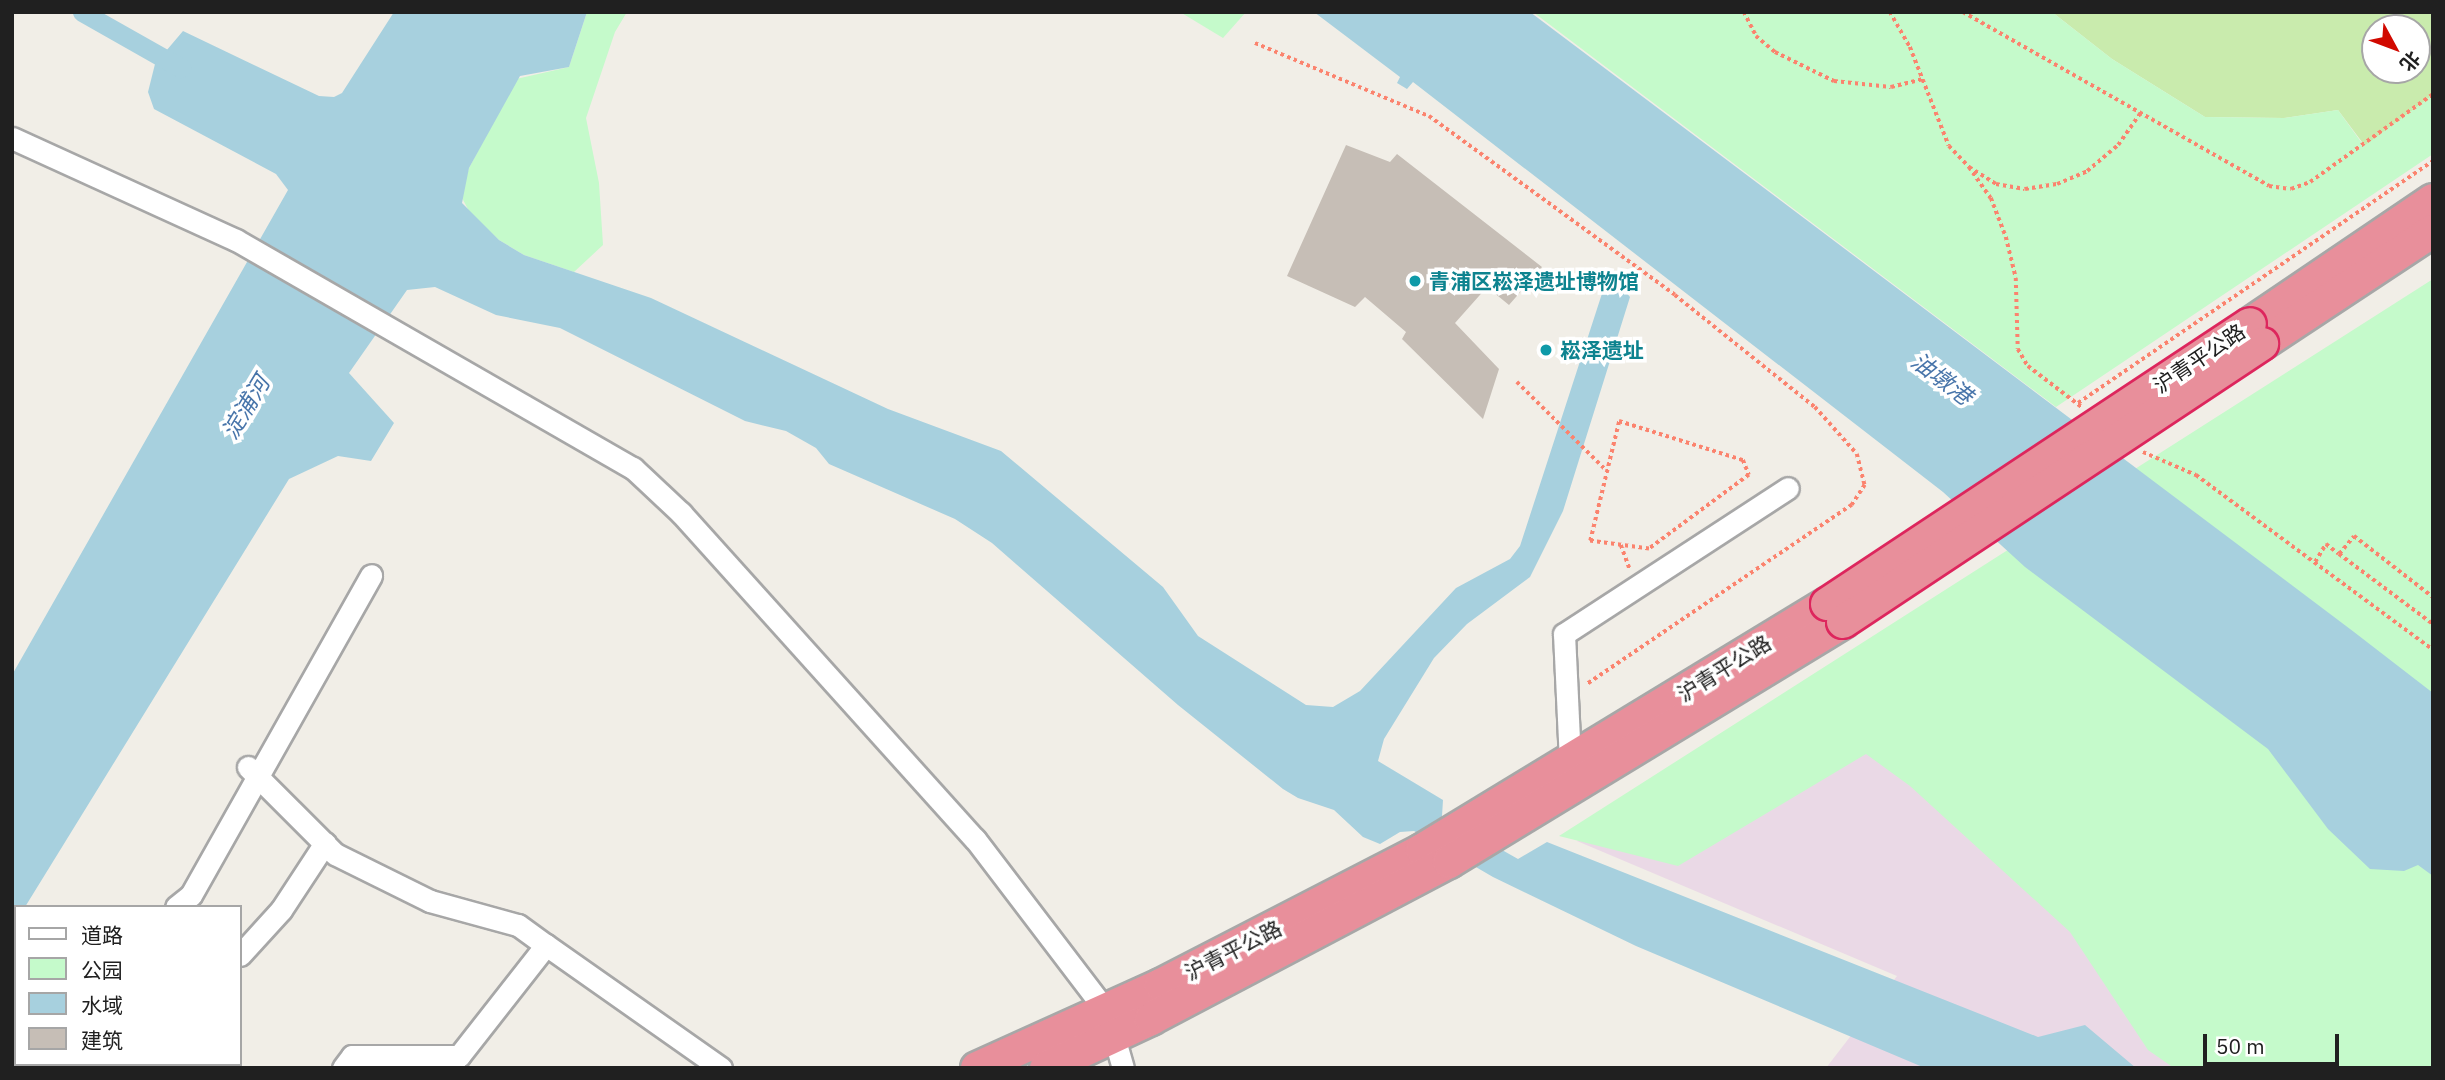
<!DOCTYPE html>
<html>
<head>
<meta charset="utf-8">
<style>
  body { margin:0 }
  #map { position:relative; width:2445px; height:1080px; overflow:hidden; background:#f1eee7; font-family:"IBM Plex Sans","Noto Sans SC",sans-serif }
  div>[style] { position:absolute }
  .industrial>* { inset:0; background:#ead9e6 }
  .grass>* { inset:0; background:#c9ebad }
  .park>* { inset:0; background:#c5facb }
  .water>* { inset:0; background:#a7d0de }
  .canal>* { height:19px; margin:-9.5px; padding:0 9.5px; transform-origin:9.5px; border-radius:9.5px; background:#a7d0de }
  .building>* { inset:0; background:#c6beb6 }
  .path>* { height:3.5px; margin-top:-1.75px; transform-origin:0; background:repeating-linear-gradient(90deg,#fb836e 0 3.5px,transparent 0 7px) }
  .roads { filter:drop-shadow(2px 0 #a7a7a7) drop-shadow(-2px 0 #a7a7a7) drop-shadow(0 2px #a7a7a7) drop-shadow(0 -2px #a7a7a7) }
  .minor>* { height:21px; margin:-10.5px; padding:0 10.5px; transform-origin:10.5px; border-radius:10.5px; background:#fff }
  .highway>* { height:32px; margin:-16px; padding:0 16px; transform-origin:16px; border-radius:16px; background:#e88f9b }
  .bridges { filter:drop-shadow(2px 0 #dd265d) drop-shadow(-2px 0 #dd265d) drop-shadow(0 2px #dd265d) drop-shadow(0 -2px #dd265d) }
  .highway-bridge>* { height:32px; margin:-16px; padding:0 16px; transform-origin:16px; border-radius:16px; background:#e88f9b }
  .dots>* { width:19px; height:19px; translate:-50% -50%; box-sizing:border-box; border:4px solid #fff; border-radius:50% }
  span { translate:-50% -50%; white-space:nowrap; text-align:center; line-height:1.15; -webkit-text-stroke:7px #fff; paint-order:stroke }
  .culture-label { font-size:21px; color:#0d838f; font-weight:700 }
  .left { translate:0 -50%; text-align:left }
  .street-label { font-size:21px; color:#202020 }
  .water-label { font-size:23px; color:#4875aa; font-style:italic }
  .frame { position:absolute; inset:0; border:14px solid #202020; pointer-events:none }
  .legend { position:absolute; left:14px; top:905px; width:228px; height:161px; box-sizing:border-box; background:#fff; border:2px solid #a6a6a6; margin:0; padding:9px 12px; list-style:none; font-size:21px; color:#202020 }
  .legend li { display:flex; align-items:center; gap:14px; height:35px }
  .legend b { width:35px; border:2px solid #a6a6a6 }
  .north { position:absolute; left:2361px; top:14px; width:70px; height:70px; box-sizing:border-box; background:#fff; border:2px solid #a6a6a6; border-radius:50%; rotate:131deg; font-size:19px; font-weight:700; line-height:28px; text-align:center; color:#202020 }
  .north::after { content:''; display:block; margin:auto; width:24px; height:32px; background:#d10900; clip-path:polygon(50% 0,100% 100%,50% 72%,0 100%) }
  .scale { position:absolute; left:2203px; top:1034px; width:136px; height:32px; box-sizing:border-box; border:4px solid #202020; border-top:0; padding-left:9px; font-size:21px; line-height:24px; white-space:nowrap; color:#202020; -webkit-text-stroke:5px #fff; paint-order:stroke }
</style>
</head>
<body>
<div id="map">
  <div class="industrial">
    <div style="clip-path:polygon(1852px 683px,2433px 1068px,1826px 1068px,1897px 976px,1577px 841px)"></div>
  </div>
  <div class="grass">
    <div style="clip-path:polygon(evenodd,2052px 12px,2433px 12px,2433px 95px,2365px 146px,2338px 110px,2284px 118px,2205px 117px,2112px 59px,2052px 12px,2375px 28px,2417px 28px,2417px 70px,2375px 70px,2375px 28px)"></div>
  </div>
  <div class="park">
    <div style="clip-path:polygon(587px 12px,627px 12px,615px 32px,586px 118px,599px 183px,603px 245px,574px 272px,524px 255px,499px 240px,470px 213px,461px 196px,469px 168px,516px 79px,569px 67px)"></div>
    <div style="clip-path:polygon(1180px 12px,1246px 12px,1223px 38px)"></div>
    <div style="clip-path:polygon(1533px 12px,2052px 12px,2112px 59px,2205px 117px,2284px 118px,2338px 110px,2364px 146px,2433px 95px,2433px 154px,2056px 407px)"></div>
    <div style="clip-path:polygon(2433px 279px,2433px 1068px,2174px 1068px,2148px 1050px,2070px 932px,1910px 786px,1866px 754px,1678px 866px,1559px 836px)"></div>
  </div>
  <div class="water">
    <div style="clip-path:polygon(394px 12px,587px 12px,569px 67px,520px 76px,469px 168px,462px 203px,499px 240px,524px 255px,651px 298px,888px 409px,1001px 451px,1163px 587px,1198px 636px,1306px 705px,1333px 707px,1360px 691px,1456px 588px,1510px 559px,1520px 546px,1609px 272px,1630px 297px,1563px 511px,1530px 577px,1467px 624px,1434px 658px,1384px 739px,1378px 761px,1443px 800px,1442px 816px,1518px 859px,1547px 842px,2038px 1037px,2085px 1025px,2136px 1068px,1925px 1068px,1636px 946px,1493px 877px,1414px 831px,1400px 832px,1380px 844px,1363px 837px,1334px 810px,1298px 798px,1283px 789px,1178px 705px,992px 543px,955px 519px,829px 464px,816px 448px,786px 431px,745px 421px,560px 328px,496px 315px,435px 287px,407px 290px,349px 373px,394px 423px,371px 461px,338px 456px,289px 479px,25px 907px,16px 907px,12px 928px,12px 675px,288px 190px,276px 174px,154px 109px,148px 92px,155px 64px,183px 31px,319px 96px,334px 97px,342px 93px)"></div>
    <div style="clip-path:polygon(1314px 12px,1530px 12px,2354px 632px,2433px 693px,2433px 876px,2418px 865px,2404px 871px,2370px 869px,2328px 829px,2268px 749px,2025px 567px,1943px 492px,1413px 82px,1407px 89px,1397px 83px,1400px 77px)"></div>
  </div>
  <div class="canal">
    <div style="left:82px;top:12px;width:114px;rotate:29.5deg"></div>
  </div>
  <div class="building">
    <div style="clip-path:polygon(1346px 145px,1390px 162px,1397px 154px,1542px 267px,1509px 305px,1487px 287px,1455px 323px,1499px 369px,1483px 419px,1402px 339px,1406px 332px,1365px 297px,1355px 307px,1287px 276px)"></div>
  </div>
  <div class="path">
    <div style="left:1744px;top:12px;width:27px;rotate:63deg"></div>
    <div style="left:1756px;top:36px;width:25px;rotate:40deg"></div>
    <div style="left:1775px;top:52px;width:66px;rotate:26.2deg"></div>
    <div style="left:1834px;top:81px;width:57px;rotate:6deg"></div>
    <div style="left:1891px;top:87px;width:33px;rotate:-14deg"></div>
    <div style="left:1890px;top:12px;width:40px;rotate:60.3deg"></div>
    <div style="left:1910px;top:47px;width:106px;rotate:68.5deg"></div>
    <div style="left:1949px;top:146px;width:29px;rotate:46deg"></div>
    <div style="left:1969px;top:167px;width:32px;rotate:32deg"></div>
    <div style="left:1996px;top:184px;width:29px;rotate:10deg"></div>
    <div style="left:2025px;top:189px;width:32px;rotate:-9deg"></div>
    <div style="left:2057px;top:184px;width:33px;rotate:-23deg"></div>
    <div style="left:2087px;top:171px;width:40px;rotate:-40deg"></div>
    <div style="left:2118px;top:145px;width:39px;rotate:-55deg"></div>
    <div style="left:1963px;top:12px;width:352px;rotate:29.6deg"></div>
    <div style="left:2269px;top:186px;width:22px;rotate:8deg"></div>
    <div style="left:2291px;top:189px;width:20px;rotate:-20deg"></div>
    <div style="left:2310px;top:182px;width:151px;rotate:-35.6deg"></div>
    <div style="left:1255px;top:43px;width:189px;rotate:22.8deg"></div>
    <div style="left:1429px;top:116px;width:304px;rotate:36deg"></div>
    <div style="left:1675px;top:295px;width:179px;rotate:38.7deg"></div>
    <div style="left:1815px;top:407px;width:63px;rotate:48.2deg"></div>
    <div style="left:1857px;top:454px;width:32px;rotate:76deg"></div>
    <div style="left:1865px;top:485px;width:24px;rotate:123deg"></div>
    <div style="left:1852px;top:505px;width:321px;rotate:145.9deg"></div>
    <div style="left:1969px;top:167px;width:38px;rotate:55deg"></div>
    <div style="left:1991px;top:198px;width:42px;rotate:69deg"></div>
    <div style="left:2006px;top:237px;width:42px;rotate:76.3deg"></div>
    <div style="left:2016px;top:278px;width:71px;rotate:88.4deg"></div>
    <div style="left:2018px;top:349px;width:20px;rotate:60deg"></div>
    <div style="left:2028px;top:366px;width:69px;rotate:37.4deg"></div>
    <div style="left:1517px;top:382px;width:124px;rotate:44.7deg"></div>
    <div style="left:2078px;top:403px;width:430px;rotate:-34.3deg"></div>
    <div style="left:1619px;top:421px;width:130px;rotate:17.5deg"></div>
    <div style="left:1743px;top:460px;width:16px;rotate:68deg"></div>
    <div style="left:1749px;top:475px;width:124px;rotate:143.5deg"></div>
    <div style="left:1649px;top:549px;width:60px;rotate:-172.3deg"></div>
    <div style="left:1590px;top:541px;width:123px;rotate:-76.4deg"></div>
    <div style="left:2143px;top:452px;width:58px;rotate:23.5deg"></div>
    <div style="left:2196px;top:475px;width:295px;rotate:36.4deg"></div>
    <div style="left:1621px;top:545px;width:27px;rotate:70deg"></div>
    <div style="left:2339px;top:554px;width:117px;rotate:36.7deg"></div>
    <div style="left:2315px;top:562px;width:21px;rotate:-59deg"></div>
    <div style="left:2326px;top:544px;width:16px;rotate:38deg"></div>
    <div style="left:2339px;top:554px;width:23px;rotate:-50deg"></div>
    <div style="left:2354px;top:536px;width:100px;rotate:37.7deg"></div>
  </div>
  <div class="roads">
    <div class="minor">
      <div style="left:12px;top:138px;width:246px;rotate:24.5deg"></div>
      <div style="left:236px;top:240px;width:458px;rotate:29.9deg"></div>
      <div style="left:633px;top:468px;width:66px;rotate:43.2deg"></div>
      <div style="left:681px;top:513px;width:439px;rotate:48deg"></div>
      <div style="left:975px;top:839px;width:218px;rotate:52.7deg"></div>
      <div style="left:1107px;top:1012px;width:58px;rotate:74.1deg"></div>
      <div style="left:1570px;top:761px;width:127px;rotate:-92.7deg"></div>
      <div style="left:1564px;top:634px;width:267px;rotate:-33.1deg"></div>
      <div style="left:248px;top:767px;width:123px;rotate:45deg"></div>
      <div style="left:335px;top:854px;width:106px;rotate:26.3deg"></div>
      <div style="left:430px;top:901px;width:91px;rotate:15.3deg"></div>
      <div style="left:518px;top:925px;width:34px;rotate:36deg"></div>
      <div style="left:176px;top:907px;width:19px;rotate:-39deg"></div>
      <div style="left:191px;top:895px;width:367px;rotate:-60.6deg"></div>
      <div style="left:240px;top:955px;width:61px;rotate:-47.7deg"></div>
      <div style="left:281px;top:910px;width:80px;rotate:-56.7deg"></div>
      <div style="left:142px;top:1068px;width:5px;rotate:-53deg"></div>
      <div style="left:343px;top:1068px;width:15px;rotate:-53deg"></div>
      <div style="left:352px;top:1056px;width:107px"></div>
      <div style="left:459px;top:1056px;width:141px;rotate:-51.9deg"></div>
      <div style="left:546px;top:945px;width:214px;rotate:35.1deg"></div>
    </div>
    <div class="highway">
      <div style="left:2250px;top:324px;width:221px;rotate:-34.1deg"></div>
      <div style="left:2262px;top:344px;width:205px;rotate:-33.5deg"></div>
      <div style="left:977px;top:1068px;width:202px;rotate:-24.3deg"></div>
      <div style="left:1161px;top:985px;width:294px;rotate:-27.3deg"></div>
      <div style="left:1422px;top:850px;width:474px;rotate:-31.3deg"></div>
      <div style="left:1046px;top:1068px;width:116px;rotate:-25deg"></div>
      <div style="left:1151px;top:1019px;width:337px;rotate:-27.8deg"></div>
      <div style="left:1449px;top:862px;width:461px;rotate:-31.3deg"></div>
    </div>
  </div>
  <div class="bridges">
    <div class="highway-bridge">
      <div style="left:1827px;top:604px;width:507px;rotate:-33.5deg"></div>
      <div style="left:1843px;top:622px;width:503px;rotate:-33.56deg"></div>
    </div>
  </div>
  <div class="dots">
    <div style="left:1415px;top:281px;background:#0f9aa8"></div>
    <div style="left:1546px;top:350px;background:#0f9aa8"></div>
  </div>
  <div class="culture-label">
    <span class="left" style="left:1429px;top:281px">青浦区崧泽遗址博物馆</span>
    <span class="left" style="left:1560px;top:350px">崧泽遗址</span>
  </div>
  <div class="street-label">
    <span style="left:2199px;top:358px;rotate:-34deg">沪青平公路</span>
    <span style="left:1724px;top:668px;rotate:-32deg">沪青平公路</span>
    <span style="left:1233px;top:950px;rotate:-27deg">沪青平公路</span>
  </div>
  <div class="water-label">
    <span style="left:1942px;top:378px;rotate:37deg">油墩港</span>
    <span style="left:245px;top:407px;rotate:-59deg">淀浦河</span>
  </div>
  <div class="frame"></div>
  <ul class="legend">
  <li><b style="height:9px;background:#fff"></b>道路</li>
  <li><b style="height:19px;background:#c5facb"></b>公园</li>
  <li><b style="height:19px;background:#a7d0de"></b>水域</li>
  <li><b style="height:19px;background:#c6beb6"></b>建筑</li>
  </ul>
  <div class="north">北</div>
  <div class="scale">50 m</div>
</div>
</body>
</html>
